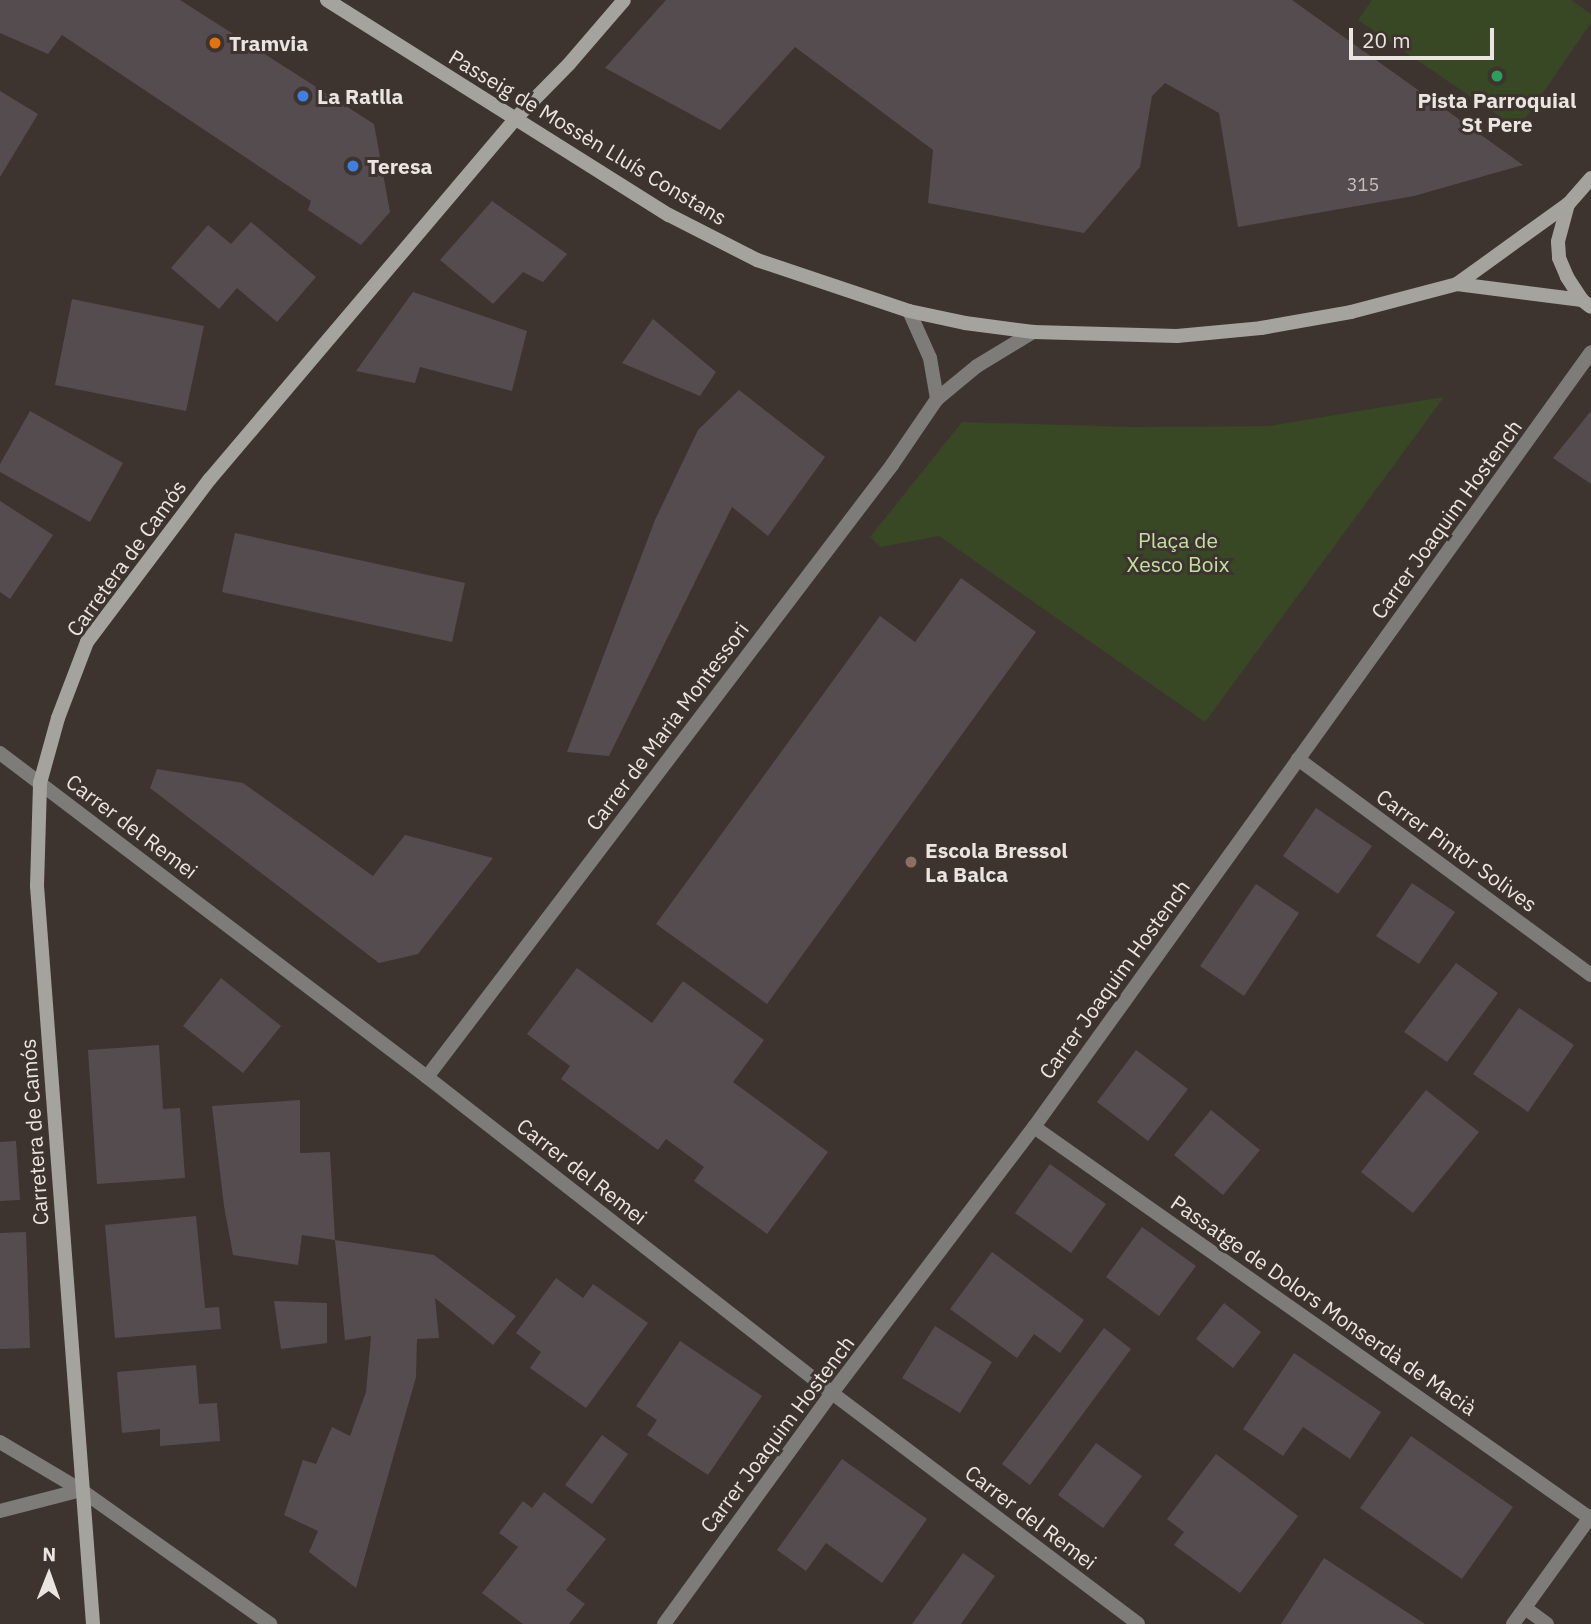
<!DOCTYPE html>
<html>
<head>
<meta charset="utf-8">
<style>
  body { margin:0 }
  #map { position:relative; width:1591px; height:1624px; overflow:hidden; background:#3d3430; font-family:"IBM Plex Sans",sans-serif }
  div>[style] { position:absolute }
  .green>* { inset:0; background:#384724 }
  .building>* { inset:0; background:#554c50 }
  .street>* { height:14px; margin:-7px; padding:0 7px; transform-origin:7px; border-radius:7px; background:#7d7c78 }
  .secondary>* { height:14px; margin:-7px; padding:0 7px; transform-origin:7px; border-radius:7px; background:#a5a39d }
  .dots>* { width:19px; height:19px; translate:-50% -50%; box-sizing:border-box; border:4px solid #3d3430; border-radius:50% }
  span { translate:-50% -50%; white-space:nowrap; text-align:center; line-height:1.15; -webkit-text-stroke:6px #3d3430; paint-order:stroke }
  .number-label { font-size:18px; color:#c6bfbe }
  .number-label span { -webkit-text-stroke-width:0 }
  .poi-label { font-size:21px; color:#ebe5e2; font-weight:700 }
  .left { translate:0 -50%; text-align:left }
  .street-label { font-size:21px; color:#ebe5e2 }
  .park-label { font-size:21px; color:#c2e1a0 }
  .north { position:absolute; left:14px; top:1540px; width:70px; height:70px; -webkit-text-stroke:5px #3d3430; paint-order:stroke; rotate:1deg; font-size:19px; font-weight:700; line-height:28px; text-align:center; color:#ebe5e2 }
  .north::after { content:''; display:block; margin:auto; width:24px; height:32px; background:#ebe5e2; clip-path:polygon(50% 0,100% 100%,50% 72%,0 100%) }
  .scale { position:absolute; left:1349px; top:28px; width:145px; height:32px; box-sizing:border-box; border:4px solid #ebe5e2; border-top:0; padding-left:9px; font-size:21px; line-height:24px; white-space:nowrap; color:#ebe5e2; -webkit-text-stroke:5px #3d3430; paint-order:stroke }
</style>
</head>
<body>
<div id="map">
  <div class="green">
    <div style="clip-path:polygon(1372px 0,1571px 0,1591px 14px,1591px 23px,1518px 129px,1358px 20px)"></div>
    <div style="clip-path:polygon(1444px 397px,1205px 722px,939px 536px,881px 547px,870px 537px,962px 422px,1133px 427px,1269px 426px)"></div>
  </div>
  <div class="building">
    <div style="clip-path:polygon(0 0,180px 0,374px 124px,390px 212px,361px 245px,308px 210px,311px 201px,62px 35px,48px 54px,0 33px)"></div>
    <div style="clip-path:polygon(666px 0,1292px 0,1523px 165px,1414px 196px,1238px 227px,1219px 113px,1165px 83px,1152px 96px,1140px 167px,1084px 233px,928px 203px,933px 150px,795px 47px,720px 130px,605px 68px)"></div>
    <div style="clip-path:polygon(0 91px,38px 114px,0 177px)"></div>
    <div style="clip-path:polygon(492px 201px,567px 254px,543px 282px,523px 272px,493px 304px,440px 260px)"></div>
    <div style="clip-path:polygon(251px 222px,316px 277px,277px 322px,237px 288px,219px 309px,171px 268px,208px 225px,231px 244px)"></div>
    <div style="clip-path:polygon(413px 292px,527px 331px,512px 391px,420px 367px,415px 383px,356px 371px)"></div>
    <div style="clip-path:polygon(72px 299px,204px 326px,186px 411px,55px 385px)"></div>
    <div style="clip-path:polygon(653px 319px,716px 372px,700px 396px,622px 363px)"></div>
    <div style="clip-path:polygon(739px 390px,825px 457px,768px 536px,732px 507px,609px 756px,567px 752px,655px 520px,698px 430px)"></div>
    <div style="clip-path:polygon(30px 411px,123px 463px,90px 522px,0 472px,0 464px)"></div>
    <div style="clip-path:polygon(1591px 411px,1591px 484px,1553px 458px)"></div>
    <div style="clip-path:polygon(0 501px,53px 535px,10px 599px,0 592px)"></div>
    <div style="clip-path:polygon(235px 533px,465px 583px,452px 642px,222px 592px)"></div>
    <div style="clip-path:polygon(961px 578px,1036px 632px,767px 1004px,656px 924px,880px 616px,915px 642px)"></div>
    <div style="clip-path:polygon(157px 769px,243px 783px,373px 876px,405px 835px,493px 858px,418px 954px,379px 963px,150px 788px)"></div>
    <div style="clip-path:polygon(1316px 808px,1372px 846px,1338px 894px,1283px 856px)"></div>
    <div style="clip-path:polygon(1412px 883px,1455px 912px,1419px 964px,1376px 936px)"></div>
    <div style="clip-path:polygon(1256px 884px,1299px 913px,1244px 996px,1200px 966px)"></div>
    <div style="clip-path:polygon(1456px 963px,1498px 993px,1447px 1062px,1404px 1032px)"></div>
    <div style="clip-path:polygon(577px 968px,652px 1023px,683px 981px,764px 1040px,733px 1082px,828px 1152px,767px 1234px,694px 1181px,704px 1167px,666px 1139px,658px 1150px,561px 1079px,570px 1066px,527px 1034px)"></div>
    <div style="clip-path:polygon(221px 978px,281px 1026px,243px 1073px,183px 1026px)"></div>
    <div style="clip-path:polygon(1519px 1008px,1574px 1045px,1528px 1112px,1473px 1074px)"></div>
    <div style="clip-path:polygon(159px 1045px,163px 1109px,180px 1108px,185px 1178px,97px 1184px,88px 1050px)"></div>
    <div style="clip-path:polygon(1136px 1050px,1188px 1089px,1148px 1141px,1097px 1102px)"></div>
    <div style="clip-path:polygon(1426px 1090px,1479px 1132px,1413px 1213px,1361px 1172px)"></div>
    <div style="clip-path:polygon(300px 1100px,300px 1153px,330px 1152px,335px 1240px,302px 1235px,298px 1265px,233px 1255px,224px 1206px,212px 1106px)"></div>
    <div style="clip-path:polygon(1211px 1110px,1260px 1150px,1223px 1195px,1174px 1155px)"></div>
    <div style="clip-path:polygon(16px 1141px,20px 1200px,0 1201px,0 1142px)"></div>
    <div style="clip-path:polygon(1050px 1164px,1106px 1204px,1071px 1253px,1015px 1213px)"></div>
    <div style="clip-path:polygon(196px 1216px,205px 1308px,219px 1307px,221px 1329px,115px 1338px,105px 1225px)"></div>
    <div style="clip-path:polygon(1142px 1227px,1196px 1266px,1159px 1316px,1106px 1277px)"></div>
    <div style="clip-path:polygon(26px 1232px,30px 1348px,0 1349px,0 1233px)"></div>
    <div style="clip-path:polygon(335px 1240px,434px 1255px,516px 1316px,493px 1345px,435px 1298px,439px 1338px,417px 1339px,416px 1377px,356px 1588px,309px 1552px,318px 1531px,284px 1515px,303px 1460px,316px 1464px,332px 1427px,350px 1436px,366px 1392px,371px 1336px,345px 1340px)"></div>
    <div style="clip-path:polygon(992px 1252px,1084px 1320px,1060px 1353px,1034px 1334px,1017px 1358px,950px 1309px)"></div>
    <div style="clip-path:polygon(556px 1278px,583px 1298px,593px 1284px,648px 1323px,586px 1408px,530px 1368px,541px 1352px,516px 1333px)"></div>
    <div style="clip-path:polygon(274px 1301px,327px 1303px,327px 1343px,281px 1349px)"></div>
    <div style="clip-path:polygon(1224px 1303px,1261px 1332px,1233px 1368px,1196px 1339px)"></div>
    <div style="clip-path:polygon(935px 1326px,992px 1362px,960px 1413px,902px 1378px)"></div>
    <div style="clip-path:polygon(1104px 1328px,1131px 1349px,1030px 1485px,1002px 1464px)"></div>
    <div style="clip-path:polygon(680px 1341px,762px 1396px,708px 1475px,647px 1435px,657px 1420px,636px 1406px)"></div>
    <div style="clip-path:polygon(1294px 1353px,1381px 1412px,1350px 1459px,1303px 1427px,1283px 1456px,1243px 1429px)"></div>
    <div style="clip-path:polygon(196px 1365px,199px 1404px,217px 1403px,220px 1441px,160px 1446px,160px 1429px,122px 1433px,117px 1372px)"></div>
    <div style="clip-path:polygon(602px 1435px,628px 1454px,592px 1504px,565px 1485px)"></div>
    <div style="clip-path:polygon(1411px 1436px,1513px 1507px,1462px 1579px,1360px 1508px)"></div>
    <div style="clip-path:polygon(1096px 1443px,1142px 1476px,1103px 1528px,1058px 1495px)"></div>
    <div style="clip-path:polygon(1216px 1454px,1298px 1516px,1240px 1593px,1174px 1545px,1184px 1532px,1167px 1519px)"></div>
    <div style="clip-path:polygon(842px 1459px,927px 1519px,882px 1583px,826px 1543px,806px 1571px,777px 1550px)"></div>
    <div style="clip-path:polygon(544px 1492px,606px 1539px,566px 1590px,585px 1604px,569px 1624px,523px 1624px,482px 1593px,518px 1547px,499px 1533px,523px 1501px,532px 1508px)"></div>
    <div style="clip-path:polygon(963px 1553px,995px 1576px,961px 1624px,912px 1624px)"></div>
    <div style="clip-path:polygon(1324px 1558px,1425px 1624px,1281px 1624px)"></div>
  </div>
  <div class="street">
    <div style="left:909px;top:311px;width:51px;rotate:65.9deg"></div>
    <div style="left:930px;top:358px;width:42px;rotate:80.3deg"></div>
    <div style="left:0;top:753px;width:536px;rotate:37.19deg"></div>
    <div style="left:427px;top:1077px;width:514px;rotate:37.96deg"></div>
    <div style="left:832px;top:1393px;width:383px;rotate:37deg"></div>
    <div style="left:1298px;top:759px;width:364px;rotate:36.4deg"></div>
    <div style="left:427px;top:1077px;width:769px;rotate:-52.77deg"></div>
    <div style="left:892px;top:465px;width:80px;rotate:-55.7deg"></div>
    <div style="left:937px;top:399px;width:52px;rotate:-39.5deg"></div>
    <div style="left:977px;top:366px;width:66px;rotate:-31.3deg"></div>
    <div style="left:1034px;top:1127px;width:680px;rotate:35.12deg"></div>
    <div style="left:0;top:1442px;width:94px;rotate:30.7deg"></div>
    <div style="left:81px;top:1490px;width:232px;rotate:35.3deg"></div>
    <div style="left:0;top:1511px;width:84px;rotate:-14.5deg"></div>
    <div style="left:1525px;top:1608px;width:27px;rotate:36deg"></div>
    <div style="left:664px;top:1624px;width:286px;rotate:-54deg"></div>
    <div style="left:832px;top:1393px;width:334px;rotate:-52.8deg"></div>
    <div style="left:1034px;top:1127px;width:954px;rotate:-54.29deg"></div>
    <div style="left:1513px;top:1624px;width:133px;rotate:-54.2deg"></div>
  </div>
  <div class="secondary">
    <div style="left:327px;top:0;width:404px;rotate:32.2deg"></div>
    <div style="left:669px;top:215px;width:99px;rotate:27.1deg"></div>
    <div style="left:757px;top:260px;width:160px;rotate:18.5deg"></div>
    <div style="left:909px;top:311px;width:57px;rotate:12.1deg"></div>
    <div style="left:965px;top:323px;width:69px;rotate:7.5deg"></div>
    <div style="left:1033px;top:332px;width:144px;rotate:1.6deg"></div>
    <div style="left:1177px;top:336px;width:84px;rotate:-5.4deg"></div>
    <div style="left:1261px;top:328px;width:91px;rotate:-10.1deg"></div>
    <div style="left:1351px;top:312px;width:110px;rotate:-14.8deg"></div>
    <div style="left:1457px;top:284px;width:137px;rotate:-35.8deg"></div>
    <div style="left:1591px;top:178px;width:35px;rotate:131deg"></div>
    <div style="left:1568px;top:204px;width:39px;rotate:105deg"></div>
    <div style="left:1558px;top:242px;width:16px;rotate:86deg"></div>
    <div style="left:1559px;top:258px;width:21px;rotate:67deg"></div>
    <div style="left:1567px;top:277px;width:27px;rotate:57deg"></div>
    <div style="left:1582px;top:300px;width:11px;rotate:38deg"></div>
    <div style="left:1457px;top:284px;width:126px;rotate:7.3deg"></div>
    <div style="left:93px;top:1624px;width:740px;rotate:-94.34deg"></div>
    <div style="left:37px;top:886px;width:103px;rotate:-88.3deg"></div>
    <div style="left:40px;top:783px;width:67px;rotate:-74.5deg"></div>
    <div style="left:58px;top:718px;width:81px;rotate:-69.1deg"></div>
    <div style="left:87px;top:642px;width:204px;rotate:-53deg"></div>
    <div style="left:210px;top:479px;width:470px;rotate:-49.7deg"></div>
    <div style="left:514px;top:120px;width:78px;rotate:-45.5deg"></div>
    <div style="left:569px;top:64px;width:84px;rotate:-49.3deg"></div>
  </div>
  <div class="dots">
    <div style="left:215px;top:43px;background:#e8710a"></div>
    <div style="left:1497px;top:76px;background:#2e9e5b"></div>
    <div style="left:303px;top:96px;background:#3f7fe0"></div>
    <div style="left:353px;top:166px;background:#3f7fe0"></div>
    <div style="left:911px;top:862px;background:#8d6e63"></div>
  </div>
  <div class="number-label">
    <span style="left:1363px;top:185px">315</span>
  </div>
  <div class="poi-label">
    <span class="left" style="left:229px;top:43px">Tramvia</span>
    <span class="left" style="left:317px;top:96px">La Ratlla</span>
    <span style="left:1497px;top:112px">Pista Parroquial<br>St Pere</span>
    <span class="left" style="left:367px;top:166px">Teresa</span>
    <span class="left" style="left:925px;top:862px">Escola Bressol<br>La Balca</span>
  </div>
  <div class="street-label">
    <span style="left:588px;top:137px;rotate:31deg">Passeig de Mossèn Lluís Constans</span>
    <span style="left:1446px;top:519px;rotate:-54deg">Carrer Joaquim Hostench</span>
    <span style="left:126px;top:558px;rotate:-54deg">Carretera de Camós</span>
    <span style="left:667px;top:726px;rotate:-53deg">Carrer de Maria Montessori</span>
    <span style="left:132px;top:826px;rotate:37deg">Carrer del Remei</span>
    <span style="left:1457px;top:850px;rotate:36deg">Carrer Pintor Solives</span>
    <span style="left:1114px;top:979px;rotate:-54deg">Carrer Joaquim Hostench</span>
    <span style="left:34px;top:1132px;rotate:-94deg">Carretera de Camós</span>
    <span style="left:582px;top:1171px;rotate:38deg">Carrer del Remei</span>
    <span style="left:1324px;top:1305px;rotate:35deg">Passatge de Dolors Monserdà de Macià</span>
    <span style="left:777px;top:1434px;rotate:-53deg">Carrer Joaquim Hostench</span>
    <span style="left:1031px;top:1517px;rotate:37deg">Carrer del Remei</span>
  </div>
  <div class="park-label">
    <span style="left:1178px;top:552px">Plaça de<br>Xesco Boix</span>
  </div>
  <div class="north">N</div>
  <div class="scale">20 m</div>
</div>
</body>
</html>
